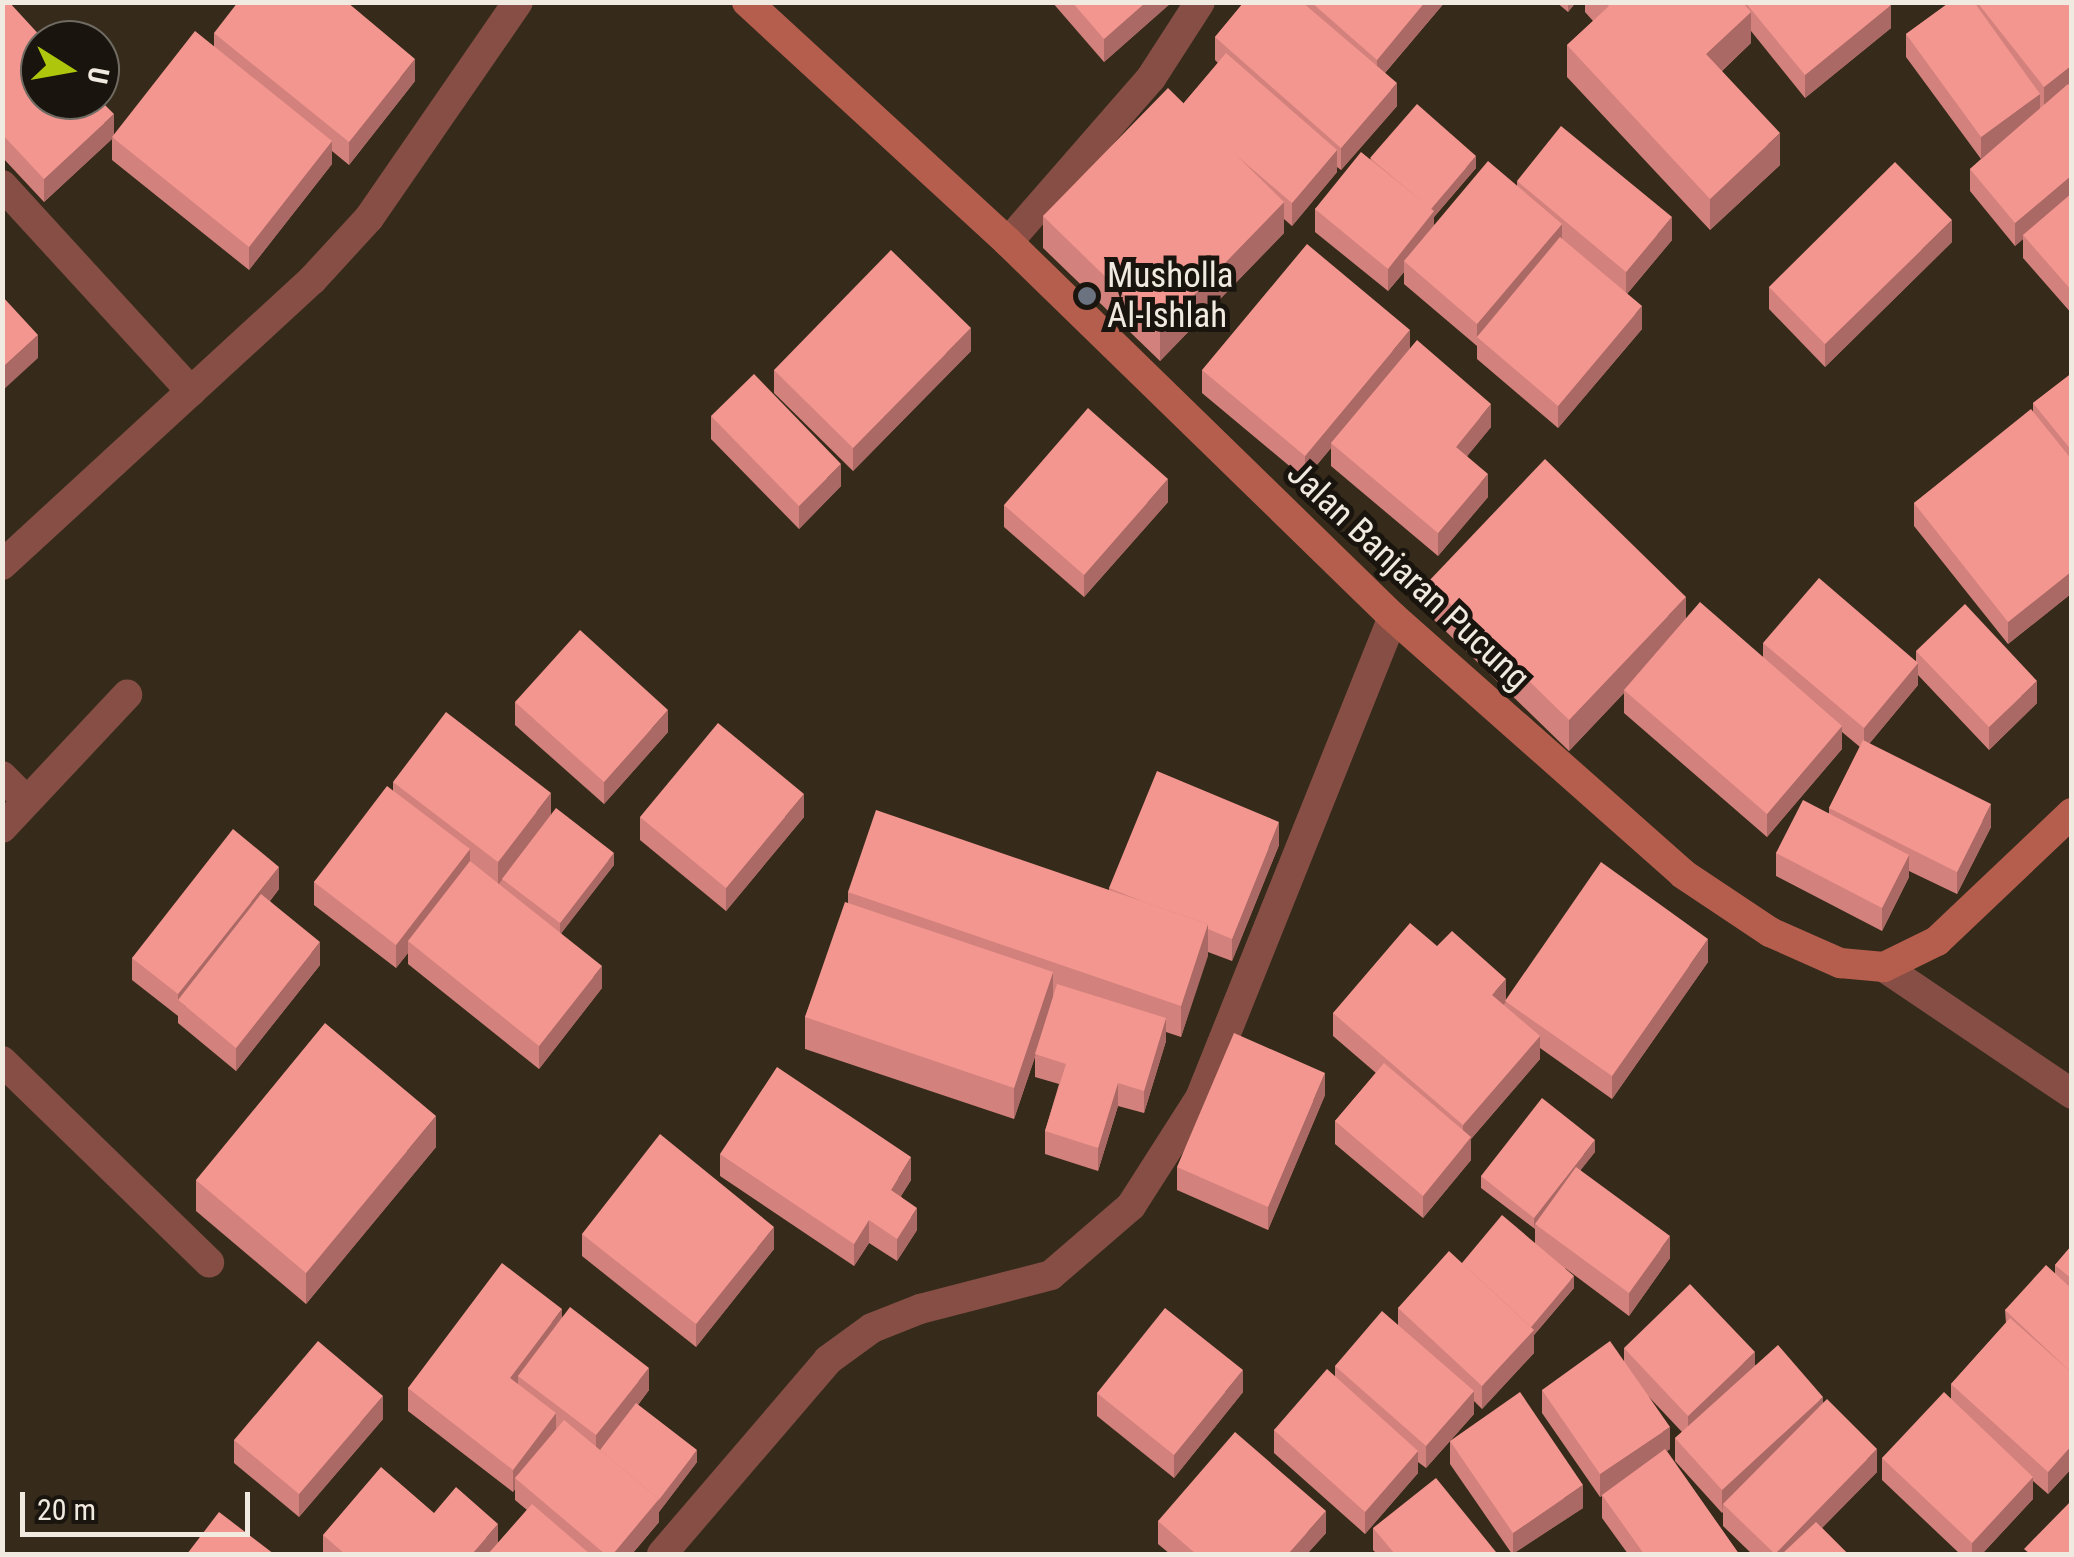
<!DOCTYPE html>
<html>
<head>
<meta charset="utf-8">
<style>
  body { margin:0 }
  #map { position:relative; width:2074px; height:1557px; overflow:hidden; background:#362b1b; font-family:"Roboto Condensed",sans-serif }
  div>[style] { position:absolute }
  .street>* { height:30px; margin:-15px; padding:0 15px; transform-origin:15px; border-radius:15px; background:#864e44 }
  .secondary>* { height:30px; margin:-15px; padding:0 15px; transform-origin:15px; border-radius:15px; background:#b65e4e }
  .wall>* { inset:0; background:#d2817c }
  .shaded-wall>* { inset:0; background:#ab6965 }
  .building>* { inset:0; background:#f49690 }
  .dots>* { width:28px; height:28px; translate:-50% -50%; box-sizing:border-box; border:5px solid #19150e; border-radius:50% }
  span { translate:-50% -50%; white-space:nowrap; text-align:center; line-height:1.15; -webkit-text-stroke:10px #19150e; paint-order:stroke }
  .poi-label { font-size:35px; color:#f1eae0 }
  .left { translate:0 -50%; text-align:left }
  .street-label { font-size:35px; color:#f1eae0 }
  .frame { position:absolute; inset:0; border:5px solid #f1eae0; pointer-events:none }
  .north { position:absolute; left:20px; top:20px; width:100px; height:100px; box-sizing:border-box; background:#19150e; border:2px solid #6f6a62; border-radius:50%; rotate:101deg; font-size:28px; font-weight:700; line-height:40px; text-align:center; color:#f1eae0 }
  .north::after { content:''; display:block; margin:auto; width:35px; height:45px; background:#aec60c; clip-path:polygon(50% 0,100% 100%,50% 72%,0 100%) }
  .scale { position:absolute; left:20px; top:1492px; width:230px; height:45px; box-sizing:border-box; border:5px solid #f1eae0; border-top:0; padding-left:12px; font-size:30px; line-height:35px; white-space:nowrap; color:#f1eae0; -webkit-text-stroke:8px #19150e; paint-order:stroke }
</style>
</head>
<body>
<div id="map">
  <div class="street">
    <div style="left:2px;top:185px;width:280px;rotate:47.5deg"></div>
    <div style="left:1008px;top:242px;width:218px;rotate:-48.9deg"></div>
    <div style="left:1151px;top:78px;width:90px;rotate:-57.2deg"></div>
    <div style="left:2px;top:565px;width:421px;rotate:-42.6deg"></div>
    <div style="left:312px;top:280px;width:84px;rotate:-47.4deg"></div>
    <div style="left:369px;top:218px;width:262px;rotate:-55.4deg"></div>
    <div style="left:2px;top:776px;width:35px;rotate:45deg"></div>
    <div style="left:2px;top:828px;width:183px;rotate:-46.8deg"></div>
    <div style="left:1884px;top:967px;width:227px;rotate:34deg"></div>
    <div style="left:2px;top:1061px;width:289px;rotate:44.2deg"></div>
    <div style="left:662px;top:1554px;width:255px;rotate:-49.4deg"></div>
    <div style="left:828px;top:1360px;width:54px;rotate:-36deg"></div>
    <div style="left:872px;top:1328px;width:52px;rotate:-21.6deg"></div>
    <div style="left:920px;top:1309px;width:135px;rotate:-14.5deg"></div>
    <div style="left:1051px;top:1275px;width:106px;rotate:-40.8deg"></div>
    <div style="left:1131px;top:1206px;width:128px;rotate:-57.4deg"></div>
    <div style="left:1200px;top:1098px;width:518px;rotate:-68.14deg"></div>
  </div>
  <div class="secondary">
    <div style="left:747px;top:2px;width:355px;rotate:42.6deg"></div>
    <div style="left:1008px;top:242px;width:537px;rotate:44.25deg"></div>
    <div style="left:1393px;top:617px;width:387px;rotate:41.5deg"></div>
    <div style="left:1683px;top:874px;width:105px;rotate:33.7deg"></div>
    <div style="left:1770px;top:932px;width:77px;rotate:23.9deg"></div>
    <div style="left:1840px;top:963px;width:44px;rotate:5.2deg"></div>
    <div style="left:1884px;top:967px;width:59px;rotate:-26.1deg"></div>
    <div style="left:1937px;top:941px;width:186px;rotate:-43.5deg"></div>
  </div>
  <div class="wall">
    <div style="clip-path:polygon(2px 2px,114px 135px,214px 47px,214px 33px,415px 81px,349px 165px,332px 151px,332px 164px,249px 270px,112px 160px,112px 139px,44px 202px,2px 157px)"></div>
    <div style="clip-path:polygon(1052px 2px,1172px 2px,1104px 62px)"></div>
    <div style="clip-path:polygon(1244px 2px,1445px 2px,1385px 73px,1397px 106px,1341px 170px,1337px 167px,1337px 172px,1292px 226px,1284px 219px,1284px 233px,1160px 361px,1043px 248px,1043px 216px,1183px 104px,1218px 63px,1215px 60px,1215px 37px)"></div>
    <div style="clip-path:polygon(1556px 2px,1576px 2px,1568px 12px)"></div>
    <div style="clip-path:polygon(1585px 2px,1889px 2px,1891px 28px,1805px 98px,1751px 31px,1751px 43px,1722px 71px,1780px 165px,1710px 230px,1567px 77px,1567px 45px,1593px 21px,1585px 12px)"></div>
    <div style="clip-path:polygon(1950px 2px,2072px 2px,2072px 314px,2023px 258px,2023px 239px,2015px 246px,1970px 191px,1970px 169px,1981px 159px,1906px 57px,1906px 34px)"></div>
    <div style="clip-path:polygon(1370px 159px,1476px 168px,1434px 217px,1434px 225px,1517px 186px,1517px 181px,1672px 240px,1627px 294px,1642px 329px,1558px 428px,1477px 359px,1477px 346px,1404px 284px,1404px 272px,1388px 291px,1315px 232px,1315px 209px)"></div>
    <div style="clip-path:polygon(1952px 242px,1825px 367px,1769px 309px,1769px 287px)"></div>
    <div style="clip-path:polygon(1410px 349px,1491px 427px,1467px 456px,1488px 497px,1438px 556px,1331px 466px,1331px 448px,1305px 479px,1202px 393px,1202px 370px)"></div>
    <div style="clip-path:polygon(971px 351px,853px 471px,774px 393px,774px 370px)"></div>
    <div style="clip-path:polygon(2072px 373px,2072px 593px,2008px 644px,1914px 526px,1914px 503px,2033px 412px,2033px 403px)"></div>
    <div style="clip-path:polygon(711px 416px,841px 486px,799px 529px,711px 439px)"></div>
    <div style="clip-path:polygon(1168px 502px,1084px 597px,1004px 527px,1004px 505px)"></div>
    <div style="clip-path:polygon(1428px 582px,1686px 618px,1763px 657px,1763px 643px,1916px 661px,1916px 651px,2037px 703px,1989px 750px,1918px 675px,1918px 685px,1869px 744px,1991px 827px,1957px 894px,1909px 871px,1909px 877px,1882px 931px,1776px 876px,1776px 853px,1829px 813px,1829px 808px,1860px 747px,1842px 732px,1842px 749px,1767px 837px,1624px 713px,1624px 693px,1569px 751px,1428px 614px)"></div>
    <div style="clip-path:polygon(515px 702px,668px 732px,604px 804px,515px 725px)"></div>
    <div style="clip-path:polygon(393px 782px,551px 815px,614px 865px,561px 933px,602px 988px,539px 1069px,408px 964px,408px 953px,396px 968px,314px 905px,314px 882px,393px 791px)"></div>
    <div style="clip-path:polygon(640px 817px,804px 817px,726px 911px,640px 840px)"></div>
    <div style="clip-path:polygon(1279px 845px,1232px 961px,1208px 952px,1181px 1037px,1166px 1032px,1166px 1041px,1144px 1113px,1118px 1106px,1098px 1171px,1045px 1154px,1045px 1131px,1059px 1084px,1035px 1077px,1035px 1057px,1014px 1119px,805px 1049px,805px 1017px,848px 903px,848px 892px,1109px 890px,1109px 888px)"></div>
    <div style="clip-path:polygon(279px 889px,270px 901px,320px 965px,236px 1071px,178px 1023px,178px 1016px,132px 980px,132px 958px)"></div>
    <div style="clip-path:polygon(1437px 946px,1506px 1000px,1708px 962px,1612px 1099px,1540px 1048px,1540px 1059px,1471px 1139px,1471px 1160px,1423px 1218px,1335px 1144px,1335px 1121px,1376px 1073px,1333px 1036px,1333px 1013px)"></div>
    <div style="clip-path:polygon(1325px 1095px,1268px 1230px,1177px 1190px,1177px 1167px)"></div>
    <div style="clip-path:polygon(436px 1147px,306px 1304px,196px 1211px,196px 1180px)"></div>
    <div style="clip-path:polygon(1595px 1152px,1580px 1170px,1670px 1258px,1629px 1316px,1565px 1268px,1574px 1288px,1534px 1335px,1534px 1353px,1482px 1409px,1474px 1401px,1474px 1414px,1426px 1468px,1418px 1462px,1418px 1473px,1365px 1534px,1274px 1453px,1274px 1430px,1335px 1376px,1335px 1366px,1398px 1325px,1398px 1308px,1462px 1263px,1535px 1243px,1535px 1229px,1481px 1188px,1481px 1176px)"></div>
    <div style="clip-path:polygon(720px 1154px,911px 1180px,901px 1196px,917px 1230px,897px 1261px,869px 1243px,854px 1266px,720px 1176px)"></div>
    <div style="clip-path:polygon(582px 1234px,774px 1249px,696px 1347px,582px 1256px)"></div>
    <div style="clip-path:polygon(2072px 1245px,2072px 1468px,2048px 1494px,2033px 1481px,2033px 1499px,1982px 1554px,1960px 1554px,1882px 1480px,1882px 1458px,1951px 1398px,1951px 1384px,2006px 1323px,2005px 1310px,2055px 1273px,2055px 1265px)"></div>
    <div style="clip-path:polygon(562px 1318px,649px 1390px,638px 1405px,697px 1462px,659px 1512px,659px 1522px,632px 1554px,323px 1554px,323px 1535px,434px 1513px,498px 1543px,527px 1510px,515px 1500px,515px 1489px,513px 1492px,408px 1411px,408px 1388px)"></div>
    <div style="clip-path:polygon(1624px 1348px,1755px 1365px,1823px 1402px,1877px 1472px,1822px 1528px,1848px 1554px,1752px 1554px,1723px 1526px,1723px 1512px,1722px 1513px,1675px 1461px,1675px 1438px,1682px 1432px,1648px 1396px,1670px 1449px,1667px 1451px,1739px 1554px,1628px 1554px,1602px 1518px,1602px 1496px,1600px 1497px,1542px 1413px,1542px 1390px,1624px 1361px)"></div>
    <div style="clip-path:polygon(1243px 1392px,1174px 1478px,1097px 1416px,1097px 1393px)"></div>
    <div style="clip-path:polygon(383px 1419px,299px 1517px,234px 1463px,234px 1440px)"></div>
    <div style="clip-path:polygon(1450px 1441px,1583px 1508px,1512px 1554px,1450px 1464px)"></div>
    <div style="clip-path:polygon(1158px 1521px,1326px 1533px,1307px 1554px,1170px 1554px,1158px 1544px)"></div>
    <div style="clip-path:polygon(1373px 1528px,1496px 1554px,1377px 1554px,1373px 1550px)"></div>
  </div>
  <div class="shaded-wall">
    <div style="clip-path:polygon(1146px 2px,1172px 2px,1104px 62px,1104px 39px)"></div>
    <div style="clip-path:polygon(1425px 2px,1445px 2px,1377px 82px,1377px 60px)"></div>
    <div style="clip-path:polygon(1568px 2px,1576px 2px,1568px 12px)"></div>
    <div style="clip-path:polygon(1891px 5px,1891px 28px,1805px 98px,1805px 75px)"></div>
    <div style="clip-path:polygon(1751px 12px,1751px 43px,1706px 85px,1706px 54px)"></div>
    <div style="clip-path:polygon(415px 59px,415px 81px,349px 165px,349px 142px)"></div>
    <div style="clip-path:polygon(2072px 65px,2072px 87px,2044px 110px,2044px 87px)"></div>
    <div style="clip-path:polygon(1397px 83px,1397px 106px,1341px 170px,1341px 148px)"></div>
    <div style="clip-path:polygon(2040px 94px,2040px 117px,1981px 160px,1981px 137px)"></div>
    <div style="clip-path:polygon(114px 114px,114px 137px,44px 202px,44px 179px)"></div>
    <div style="clip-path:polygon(1780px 133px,1780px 165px,1710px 230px,1710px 199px)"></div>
    <div style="clip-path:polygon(332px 141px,332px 164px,249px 270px,249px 247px)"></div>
    <div style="clip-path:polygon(1337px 150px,1337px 172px,1292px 226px,1292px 203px)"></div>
    <div style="clip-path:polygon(1476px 156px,1476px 168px,1434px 217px,1434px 234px,1404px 261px,1404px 272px,1388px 291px,1388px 269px,1430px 210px)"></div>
    <div style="clip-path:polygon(2072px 175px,2072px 198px,2023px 235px,2023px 239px,2015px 246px,2015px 223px)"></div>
    <div style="clip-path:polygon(1284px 202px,1284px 233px,1160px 361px,1160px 330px)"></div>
    <div style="clip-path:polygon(1672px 217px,1672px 240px,1626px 295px,1626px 272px)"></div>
    <div style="clip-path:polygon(1952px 220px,1952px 242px,1825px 367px,1825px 344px)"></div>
    <div style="clip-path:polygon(1562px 224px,1562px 247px,1477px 337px,1477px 346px,1477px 324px)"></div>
    <div style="clip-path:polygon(1642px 306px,1642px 329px,1558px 428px,1558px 406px)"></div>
    <div style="clip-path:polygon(971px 328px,971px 351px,853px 471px,853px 448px)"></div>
    <div style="clip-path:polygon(1410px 330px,1410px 353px,1331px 443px,1331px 448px,1305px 479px,1305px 456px)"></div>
    <div style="clip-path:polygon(38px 335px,38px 358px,2px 391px,2px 368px)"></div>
    <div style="clip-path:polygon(1491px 404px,1491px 427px,1456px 470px,1456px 447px)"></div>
    <div style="clip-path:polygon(841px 464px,841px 486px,799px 529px,799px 506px)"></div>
    <div style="clip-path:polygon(1488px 474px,1488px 497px,1438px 556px,1438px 533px)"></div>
    <div style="clip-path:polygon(1168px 479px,1168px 502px,1084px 597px,1084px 575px)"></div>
    <div style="clip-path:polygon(2072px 571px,2072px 593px,2008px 644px,2008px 622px)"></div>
    <div style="clip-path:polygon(1686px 597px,1686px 629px,1624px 690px,1624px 693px,1569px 751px,1569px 720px)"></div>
    <div style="clip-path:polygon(1918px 663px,1918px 685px,1864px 750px,1864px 728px)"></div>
    <div style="clip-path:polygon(2037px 681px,2037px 703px,1989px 750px,1989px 727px)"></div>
    <div style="clip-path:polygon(668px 710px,668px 732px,604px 804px,604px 782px)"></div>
    <div style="clip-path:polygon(1842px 726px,1842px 749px,1767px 837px,1767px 814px)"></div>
    <div style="clip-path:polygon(551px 793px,551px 816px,498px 885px,498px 862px)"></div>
    <div style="clip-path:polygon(804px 794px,804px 817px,726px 911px,726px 888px)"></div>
    <div style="clip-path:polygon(1991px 804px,1991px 827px,1957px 894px,1957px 872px)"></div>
    <div style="clip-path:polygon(1279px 822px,1279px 845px,1232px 961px,1232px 939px)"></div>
    <div style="clip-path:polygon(470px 849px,470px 872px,408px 941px,408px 953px,396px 968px,396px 945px)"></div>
    <div style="clip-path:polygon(614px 853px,614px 865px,560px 935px,560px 923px)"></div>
    <div style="clip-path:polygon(1909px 855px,1909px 877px,1882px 931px,1882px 908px)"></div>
    <div style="clip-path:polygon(279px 867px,279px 889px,186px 1007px,178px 1000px,178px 1016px,178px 994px)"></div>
    <div style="clip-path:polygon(1208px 924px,1208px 956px,1181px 1037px,1181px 1006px)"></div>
    <div style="clip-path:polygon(1708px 939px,1708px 962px,1612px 1099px,1612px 1076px)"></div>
    <div style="clip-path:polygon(320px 942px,320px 965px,236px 1071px,236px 1048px)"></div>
    <div style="clip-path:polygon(602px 966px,602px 988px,539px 1069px,539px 1046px)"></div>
    <div style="clip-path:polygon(1053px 972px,1053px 1003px,1014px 1119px,1014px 1088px)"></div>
    <div style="clip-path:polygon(1506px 979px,1506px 1002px,1492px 1017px,1492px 995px)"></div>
    <div style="clip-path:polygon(1166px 1018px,1166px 1041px,1144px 1113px,1144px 1091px)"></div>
    <div style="clip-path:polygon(1540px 1036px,1540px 1059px,1471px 1139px,1471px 1160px,1423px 1218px,1423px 1196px,1463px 1147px,1463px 1125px)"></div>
    <div style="clip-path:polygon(1325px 1073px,1325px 1095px,1268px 1230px,1268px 1207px)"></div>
    <div style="clip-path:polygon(1118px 1083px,1118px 1106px,1098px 1171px,1098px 1148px)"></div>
    <div style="clip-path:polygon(436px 1116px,436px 1147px,306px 1304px,306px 1273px)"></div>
    <div style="clip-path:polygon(1595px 1140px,1595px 1152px,1537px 1226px,1535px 1224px,1534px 1229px,1534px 1218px)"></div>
    <div style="clip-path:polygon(911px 1157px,911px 1180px,891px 1212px,891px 1190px)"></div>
    <div style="clip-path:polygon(917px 1208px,917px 1230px,897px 1261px,897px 1239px)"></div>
    <div style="clip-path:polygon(869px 1220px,869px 1243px,854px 1266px,854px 1244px)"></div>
    <div style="clip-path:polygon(774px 1227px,774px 1249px,696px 1347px,696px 1324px)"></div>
    <div style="clip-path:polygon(1670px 1236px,1670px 1258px,1629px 1316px,1629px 1293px)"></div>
    <div style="clip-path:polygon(1574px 1276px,1574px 1288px,1534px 1335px,1534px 1353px,1482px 1409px,1482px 1386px)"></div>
    <div style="clip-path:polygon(562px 1309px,562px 1332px,518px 1376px,518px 1390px,510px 1378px)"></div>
    <div style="clip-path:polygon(1755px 1352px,1755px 1375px,1688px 1439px,1688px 1416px)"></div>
    <div style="clip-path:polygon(649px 1368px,649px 1390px,596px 1458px,596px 1435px)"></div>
    <div style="clip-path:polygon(1243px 1370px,1243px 1392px,1174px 1478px,1174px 1455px)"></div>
    <div style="clip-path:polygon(1474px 1391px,1474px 1414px,1426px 1468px,1426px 1446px)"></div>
    <div style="clip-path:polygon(383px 1396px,383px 1419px,299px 1517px,299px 1494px)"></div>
    <div style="clip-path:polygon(1823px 1397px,1823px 1420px,1723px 1504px,1722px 1513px,1722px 1490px)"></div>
    <div style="clip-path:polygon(556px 1413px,556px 1436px,515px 1478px,515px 1489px,513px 1492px,513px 1470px)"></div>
    <div style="clip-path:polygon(1670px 1427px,1670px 1449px,1600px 1497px,1600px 1474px)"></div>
    <div style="clip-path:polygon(2072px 1445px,2072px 1468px,2048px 1494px,2048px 1472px)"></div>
    <div style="clip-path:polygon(1877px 1449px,1877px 1472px,1796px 1554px,1775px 1554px)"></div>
    <div style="clip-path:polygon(697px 1450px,697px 1462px,659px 1512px,659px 1522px,632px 1554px,613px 1554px)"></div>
    <div style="clip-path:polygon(1418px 1451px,1418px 1473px,1365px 1534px,1365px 1512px)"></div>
    <div style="clip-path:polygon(2033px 1477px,2033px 1499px,1982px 1554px,1972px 1554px,1972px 1543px)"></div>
    <div style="clip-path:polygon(1583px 1485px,1583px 1508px,1513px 1554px,1513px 1533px)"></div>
    <div style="clip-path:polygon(1326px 1511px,1326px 1533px,1307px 1554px,1288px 1554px)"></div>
    <div style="clip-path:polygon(498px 1524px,498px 1547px,492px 1554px,472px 1554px)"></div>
  </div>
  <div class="building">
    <div style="clip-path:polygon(2px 2px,9px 2px,44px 40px,40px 40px,40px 100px,100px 100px,114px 114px,44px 179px,2px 134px)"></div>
    <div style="clip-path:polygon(238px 2px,347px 2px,415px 59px,349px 142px,214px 33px)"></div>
    <div style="clip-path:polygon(1072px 2px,1146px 2px,1104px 39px)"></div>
    <div style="clip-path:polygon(1244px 2px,1302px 2px,1397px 83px,1341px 148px,1215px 37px)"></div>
    <div style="clip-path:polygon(1311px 2px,1425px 2px,1377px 60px)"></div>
    <div style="clip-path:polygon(1605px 2px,1742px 2px,1751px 12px,1706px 54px,1780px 133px,1710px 199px,1567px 45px,1609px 6px)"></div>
    <div style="clip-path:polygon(1745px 2px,1889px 2px,1891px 5px,1805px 75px)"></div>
    <div style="clip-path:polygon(1950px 2px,1974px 2px,2040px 94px,1981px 137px,1906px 34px)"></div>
    <div style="clip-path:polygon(1977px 2px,2072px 2px,2072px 65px,2044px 87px)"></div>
    <div style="clip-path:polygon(195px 31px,332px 141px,249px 247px,112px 137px)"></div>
    <div style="clip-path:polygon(1226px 53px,1337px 150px,1292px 203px,1237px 156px,1183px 104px)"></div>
    <div style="clip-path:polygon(2068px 84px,2072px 88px,2072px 175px,2015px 223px,1970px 169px)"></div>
    <div style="clip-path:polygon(1168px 88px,1284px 202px,1160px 330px,1043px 216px)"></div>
    <div style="clip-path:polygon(1417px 104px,1476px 156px,1431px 209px,1370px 158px)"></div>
    <div style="clip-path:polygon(1561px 126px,1672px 217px,1626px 272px,1517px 181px)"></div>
    <div style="clip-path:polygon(1361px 152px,1434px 211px,1388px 269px,1315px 209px)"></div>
    <div style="clip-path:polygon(1488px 161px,1562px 224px,1477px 324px,1404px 261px)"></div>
    <div style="clip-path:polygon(1895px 162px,1952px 220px,1825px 344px,1769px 287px)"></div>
    <div style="clip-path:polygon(2072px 193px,2072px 291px,2023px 235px)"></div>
    <div style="clip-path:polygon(1560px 237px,1642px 306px,1558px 406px,1477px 337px)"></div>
    <div style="clip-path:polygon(1307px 244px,1410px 330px,1305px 456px,1202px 370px)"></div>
    <div style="clip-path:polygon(891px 250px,971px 328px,853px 448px,774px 370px)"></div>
    <div style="clip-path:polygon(2px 296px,38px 335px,2px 368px)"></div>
    <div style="clip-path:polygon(1417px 340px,1491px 404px,1456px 447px,1488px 474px,1438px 533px,1331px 443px)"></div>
    <div style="clip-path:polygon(2072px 373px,2072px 451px,2033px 403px)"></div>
    <div style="clip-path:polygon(754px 374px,841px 464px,799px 506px,711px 416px)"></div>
    <div style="clip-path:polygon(1088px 408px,1168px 479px,1084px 575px,1004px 505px)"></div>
    <div style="clip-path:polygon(2031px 409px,2072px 460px,2072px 571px,2008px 622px,1914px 503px)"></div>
    <div style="clip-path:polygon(1545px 459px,1686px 597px,1569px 720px,1428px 582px)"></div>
    <div style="clip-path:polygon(1819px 578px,1918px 663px,1864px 728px,1763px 643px)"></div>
    <div style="clip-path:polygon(1700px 602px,1842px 726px,1767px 814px,1624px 690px)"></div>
    <div style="clip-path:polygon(1965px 604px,2037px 681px,1989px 727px,1916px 651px)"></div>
    <div style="clip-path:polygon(580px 630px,668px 710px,604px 782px,515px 702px)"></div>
    <div style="clip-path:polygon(446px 712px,551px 793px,498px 862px,393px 782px)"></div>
    <div style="clip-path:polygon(718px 723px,804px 794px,726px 888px,640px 817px)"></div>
    <div style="clip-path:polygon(1863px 740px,1991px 804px,1957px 872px,1829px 808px)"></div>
    <div style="clip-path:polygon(1157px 771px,1279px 822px,1232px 939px,1208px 929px,1208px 924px,1144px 902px,1109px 888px)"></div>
    <div style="clip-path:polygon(387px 786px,470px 849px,396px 945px,314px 882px)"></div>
    <div style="clip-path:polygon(1803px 800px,1909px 855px,1882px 908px,1776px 853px)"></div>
    <div style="clip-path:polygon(556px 808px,614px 853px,560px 923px,502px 879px)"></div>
    <div style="clip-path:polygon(876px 810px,1208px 924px,1181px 1006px,848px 892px)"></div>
    <div style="clip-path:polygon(233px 829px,279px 867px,178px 994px,132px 958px)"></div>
    <div style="clip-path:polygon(470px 861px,602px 966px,539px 1046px,408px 941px)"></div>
    <div style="clip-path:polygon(1601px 862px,1708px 939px,1612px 1076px,1505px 1001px)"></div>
    <div style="clip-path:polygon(261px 894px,320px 942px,236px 1048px,178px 1000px)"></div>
    <div style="clip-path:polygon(845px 902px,1053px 972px,1014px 1088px,805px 1017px)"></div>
    <div style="clip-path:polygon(1410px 923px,1437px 946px,1452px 931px,1506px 979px,1492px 995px,1540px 1036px,1463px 1125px,1333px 1013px)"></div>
    <div style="clip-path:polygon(1057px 984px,1166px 1018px,1144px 1091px,1118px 1083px,1098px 1148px,1045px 1131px,1066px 1064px,1035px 1054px)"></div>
    <div style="clip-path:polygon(325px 1023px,436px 1116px,306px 1273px,196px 1180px)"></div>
    <div style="clip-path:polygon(1234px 1033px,1325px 1073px,1268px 1207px,1177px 1167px)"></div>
    <div style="clip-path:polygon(1384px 1063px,1471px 1137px,1423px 1196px,1335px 1121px)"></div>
    <div style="clip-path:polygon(777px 1067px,911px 1157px,891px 1190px,917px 1208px,897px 1239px,869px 1220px,854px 1244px,720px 1154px)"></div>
    <div style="clip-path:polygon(1542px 1098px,1595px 1140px,1534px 1218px,1481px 1176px)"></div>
    <div style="clip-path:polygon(660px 1134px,774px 1227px,696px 1324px,582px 1234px)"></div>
    <div style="clip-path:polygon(1576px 1167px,1670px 1236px,1629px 1293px,1535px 1224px)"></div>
    <div style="clip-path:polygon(1502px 1215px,1574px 1276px,1531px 1327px,1462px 1263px)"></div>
    <div style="clip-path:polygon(2072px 1245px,2072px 1279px,2055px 1265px)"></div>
    <div style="clip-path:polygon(1449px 1251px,1534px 1330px,1482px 1386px,1398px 1308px)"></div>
    <div style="clip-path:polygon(502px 1263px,562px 1309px,510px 1378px,556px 1413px,513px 1470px,408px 1388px)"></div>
    <div style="clip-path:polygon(2046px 1265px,2072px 1289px,2072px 1373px,2005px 1310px)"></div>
    <div style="clip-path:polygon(1690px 1284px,1755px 1352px,1688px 1416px,1624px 1348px)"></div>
    <div style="clip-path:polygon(570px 1307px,649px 1368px,596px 1435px,518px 1376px)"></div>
    <div style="clip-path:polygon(1165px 1308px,1243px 1370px,1174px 1455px,1097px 1393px)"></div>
    <div style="clip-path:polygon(1382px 1311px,1474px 1391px,1426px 1446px,1335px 1366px)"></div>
    <div style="clip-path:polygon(2010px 1318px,2072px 1373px,2072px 1445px,2048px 1472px,1951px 1384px)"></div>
    <div style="clip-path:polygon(318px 1341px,383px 1396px,299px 1494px,234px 1440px)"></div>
    <div style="clip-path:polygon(1610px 1341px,1670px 1427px,1600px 1474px,1542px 1390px)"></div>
    <div style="clip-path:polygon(1778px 1345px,1823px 1397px,1722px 1490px,1675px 1438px)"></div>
    <div style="clip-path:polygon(1327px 1369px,1418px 1451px,1365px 1512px,1274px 1430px)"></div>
    <div style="clip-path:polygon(1520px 1392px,1583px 1485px,1513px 1533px,1450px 1441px)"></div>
    <div style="clip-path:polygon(1944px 1392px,2033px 1477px,1972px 1543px,1882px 1458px)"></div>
    <div style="clip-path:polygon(1827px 1399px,1877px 1449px,1775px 1554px,1723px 1504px)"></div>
    <div style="clip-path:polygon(636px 1403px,697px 1450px,658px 1501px,659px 1499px,600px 1450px)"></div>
    <div style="clip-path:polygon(564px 1420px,659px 1499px,613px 1554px,605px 1554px,515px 1478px)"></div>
    <div style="clip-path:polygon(1235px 1432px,1326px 1511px,1288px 1554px,1196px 1554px,1158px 1521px)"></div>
    <div style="clip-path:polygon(1665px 1449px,1739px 1554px,1644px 1554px,1602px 1495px)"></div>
    <div style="clip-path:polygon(381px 1467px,434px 1513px,456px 1487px,498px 1524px,472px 1554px,345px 1554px,323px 1535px)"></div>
    <div style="clip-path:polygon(1436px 1478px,1496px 1552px,1492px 1554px,1395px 1554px,1373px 1528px)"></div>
    <div style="clip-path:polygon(2072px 1500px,2072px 1554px,2030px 1554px,2024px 1549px)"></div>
    <div style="clip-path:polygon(532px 1504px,590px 1554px,488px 1554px)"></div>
    <div style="clip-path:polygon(219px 1512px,274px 1554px,187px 1554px)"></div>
    <div style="clip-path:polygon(1816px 1522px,1848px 1554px,1782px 1554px)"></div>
  </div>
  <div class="dots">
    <div style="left:1087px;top:296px;background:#6b7280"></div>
  </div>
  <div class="poi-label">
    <span class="left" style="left:1107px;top:296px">Musholla<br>Al-Ishlah</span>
  </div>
  <div class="street-label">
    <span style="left:1408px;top:576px;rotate:43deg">Jalan Banjaran Pucung</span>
  </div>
  <div class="frame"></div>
  <div class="north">U</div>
  <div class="scale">20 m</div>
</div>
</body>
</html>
